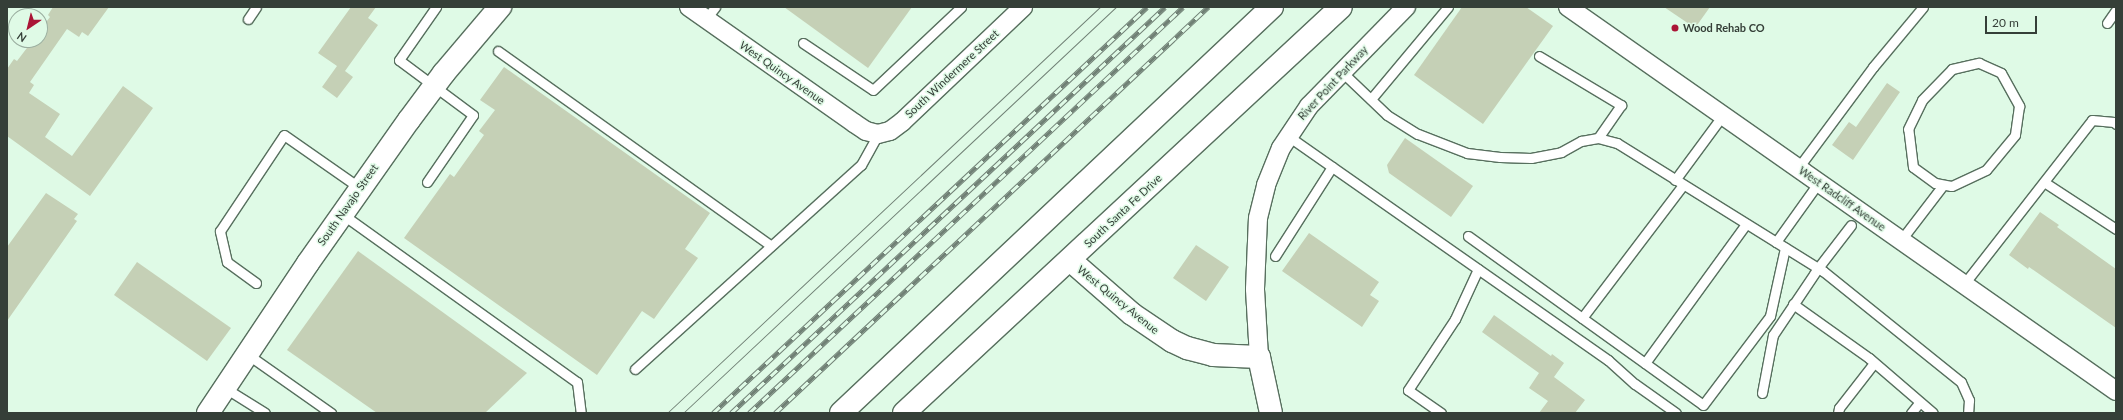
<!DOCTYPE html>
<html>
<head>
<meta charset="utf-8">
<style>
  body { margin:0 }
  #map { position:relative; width:2123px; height:420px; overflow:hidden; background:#dffae6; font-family:Lato,sans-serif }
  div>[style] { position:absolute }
  .building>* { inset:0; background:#c5d0b6 }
  .roads { filter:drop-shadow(1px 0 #576f5e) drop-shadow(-1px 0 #576f5e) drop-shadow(0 1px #576f5e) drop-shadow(0 -1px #576f5e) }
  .lane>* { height:9px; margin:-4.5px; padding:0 4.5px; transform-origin:4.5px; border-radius:4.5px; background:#fff }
  .street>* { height:18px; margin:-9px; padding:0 9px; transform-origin:9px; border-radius:9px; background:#fff }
  .secondary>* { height:22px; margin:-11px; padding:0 11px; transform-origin:11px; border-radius:11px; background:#fff }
  .highway>* { height:22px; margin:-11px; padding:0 11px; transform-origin:11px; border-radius:11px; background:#fff }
  .tram>* { height:1px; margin:-0.5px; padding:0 0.5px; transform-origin:0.5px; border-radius:0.5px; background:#708075 }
  .rail>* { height:4.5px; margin-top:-2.25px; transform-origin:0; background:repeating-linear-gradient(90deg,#dffae6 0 9px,#708075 0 18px); box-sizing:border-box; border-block:1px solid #708075 }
  .dots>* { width:11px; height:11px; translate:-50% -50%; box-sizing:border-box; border:2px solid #dffae6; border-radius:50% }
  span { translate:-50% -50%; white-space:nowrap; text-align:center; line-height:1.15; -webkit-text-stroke:3px #dffae6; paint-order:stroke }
  .poi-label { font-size:11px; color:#353f38; font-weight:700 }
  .left { translate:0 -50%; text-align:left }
  .street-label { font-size:11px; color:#353f38 }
  .frame { position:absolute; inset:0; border:8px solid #353f38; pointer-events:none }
  .north { position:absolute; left:8px; top:8px; width:40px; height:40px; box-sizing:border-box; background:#dffae6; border:1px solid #9bafa0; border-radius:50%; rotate:215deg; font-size:11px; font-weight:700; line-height:16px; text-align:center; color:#353f38 }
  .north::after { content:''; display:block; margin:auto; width:14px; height:18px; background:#aa1436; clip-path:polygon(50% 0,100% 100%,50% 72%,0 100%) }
  .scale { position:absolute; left:1985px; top:16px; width:52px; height:18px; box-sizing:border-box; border:2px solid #353f38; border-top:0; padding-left:5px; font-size:12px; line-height:14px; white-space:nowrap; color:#353f38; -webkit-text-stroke:3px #dffae6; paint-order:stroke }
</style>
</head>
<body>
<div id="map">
  <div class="building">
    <div style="clip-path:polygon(53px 7px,109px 7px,88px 36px,82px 32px,79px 37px,67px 29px,30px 82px,34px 85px,29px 93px,60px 114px,45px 137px,72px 156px,123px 86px,153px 108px,90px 196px,7px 136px,7px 69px,14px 59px,17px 61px,33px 40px,40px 40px,40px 30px,50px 17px,48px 15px)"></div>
    <div style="clip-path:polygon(351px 7px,376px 7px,368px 18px,378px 25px,345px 71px,353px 77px,337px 98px,322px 87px,337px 66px,318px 53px)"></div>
    <div style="clip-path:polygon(784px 7px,912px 7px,868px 68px)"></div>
    <div style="clip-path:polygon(1462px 7px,1526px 7px,1553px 26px,1483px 124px,1414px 75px)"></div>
    <div style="clip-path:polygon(1664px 7px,1710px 7px,1695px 28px)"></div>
    <div style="clip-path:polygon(504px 67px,710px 213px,685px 249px,698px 258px,654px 319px,642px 311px,597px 375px,404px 238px,450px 174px,454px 177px,484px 135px,479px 131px,495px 110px,480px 100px)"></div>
    <div style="clip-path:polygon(1887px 83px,1900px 92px,1853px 160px,1832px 145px,1849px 122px,1856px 127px)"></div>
    <div style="clip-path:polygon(1405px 138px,1473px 186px,1451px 217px,1389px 173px,1387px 165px)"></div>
    <div style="clip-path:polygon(46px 193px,78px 214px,74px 219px,77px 221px,7px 321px,7px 247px)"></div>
    <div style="clip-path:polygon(2040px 212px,2059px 225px,2057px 227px,2116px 269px,2116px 328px,2029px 267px,2028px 269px,2009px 255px)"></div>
    <div style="clip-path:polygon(1309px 233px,1379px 282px,1370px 295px,1379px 301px,1362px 327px,1282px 271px)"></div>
    <div style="clip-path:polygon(1196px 245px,1229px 267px,1206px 301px,1173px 278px)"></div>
    <div style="clip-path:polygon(358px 251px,527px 373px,485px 413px,377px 413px,287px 350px)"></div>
    <div style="clip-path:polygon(137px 262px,231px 328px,207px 361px,114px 295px)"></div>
    <div style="clip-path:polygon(1494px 315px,1551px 356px,1552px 354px,1564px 363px,1554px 377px,1585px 400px,1575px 413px,1539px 413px,1548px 401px,1529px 388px,1539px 373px,1482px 332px)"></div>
  </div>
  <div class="roads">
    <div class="lane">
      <div style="left:248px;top:19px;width:14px;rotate:-56deg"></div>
      <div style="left:706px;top:19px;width:15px;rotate:-53deg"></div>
      <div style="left:2107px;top:23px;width:16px;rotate:-55deg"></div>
      <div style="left:803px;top:43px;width:84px;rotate:33.9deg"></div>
      <div style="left:873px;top:90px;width:121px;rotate:-43.3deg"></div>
      <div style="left:498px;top:51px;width:335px;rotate:35.5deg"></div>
      <div style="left:1539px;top:56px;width:96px;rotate:30.9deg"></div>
      <div style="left:1621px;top:105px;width:40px;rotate:124.9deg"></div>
      <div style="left:1979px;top:63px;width:24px;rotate:24deg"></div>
      <div style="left:2001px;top:73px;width:38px;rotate:61deg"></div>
      <div style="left:2019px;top:106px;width:29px;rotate:98deg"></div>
      <div style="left:2015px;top:135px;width:45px;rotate:129.6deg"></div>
      <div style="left:1986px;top:170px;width:38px;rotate:155deg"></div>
      <div style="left:1951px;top:186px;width:16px;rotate:-169deg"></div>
      <div style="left:1935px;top:183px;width:27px;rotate:-144deg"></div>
      <div style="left:1913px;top:167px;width:38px;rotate:-97deg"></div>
      <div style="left:1908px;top:129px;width:32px;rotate:-64deg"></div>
      <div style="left:1922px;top:100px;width:43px;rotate:-45.9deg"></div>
      <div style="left:1952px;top:69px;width:28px;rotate:-13deg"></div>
      <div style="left:1342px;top:72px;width:62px;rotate:43.7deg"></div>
      <div style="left:1387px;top:115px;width:36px;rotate:32deg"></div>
      <div style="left:1418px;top:134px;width:53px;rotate:21.2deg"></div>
      <div style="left:1467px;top:153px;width:33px;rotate:7deg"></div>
      <div style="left:1500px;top:157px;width:31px;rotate:2deg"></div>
      <div style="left:1531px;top:158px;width:31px;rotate:-11deg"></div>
      <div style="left:1561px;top:152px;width:23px;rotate:-29deg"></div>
      <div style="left:1581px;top:141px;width:17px;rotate:-10deg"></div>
      <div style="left:1598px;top:138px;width:20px;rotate:15deg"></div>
      <div style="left:1617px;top:143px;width:243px;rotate:31.9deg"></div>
      <div style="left:1823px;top:271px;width:177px;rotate:38.8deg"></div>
      <div style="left:1961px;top:382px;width:20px;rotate:66deg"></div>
      <div style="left:1969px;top:400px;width:13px;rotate:94deg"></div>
      <div style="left:1371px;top:99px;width:120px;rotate:-50.1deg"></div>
      <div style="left:1288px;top:136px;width:391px;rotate:35deg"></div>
      <div style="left:1608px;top:360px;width:36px;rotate:42deg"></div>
      <div style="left:1635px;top:384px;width:50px;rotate:35.3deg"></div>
      <div style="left:1798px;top:168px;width:126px;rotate:-53.4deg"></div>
      <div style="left:1873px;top:67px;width:78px;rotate:-50.2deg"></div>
      <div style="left:1675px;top:180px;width:71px;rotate:-53.6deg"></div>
      <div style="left:427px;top:182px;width:81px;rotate:-55.5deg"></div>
      <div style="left:473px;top:115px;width:92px;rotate:-143.4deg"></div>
      <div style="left:399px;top:60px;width:65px;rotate:-55.1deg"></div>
      <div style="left:2044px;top:182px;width:86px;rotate:33.1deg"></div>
      <div style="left:342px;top:214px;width:289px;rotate:35.6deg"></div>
      <div style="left:577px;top:382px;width:31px;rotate:83deg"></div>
      <div style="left:1468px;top:236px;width:289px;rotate:35.7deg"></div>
      <div style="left:1703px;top:405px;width:111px;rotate:-53deg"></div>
      <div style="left:1770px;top:316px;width:70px;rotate:-77.6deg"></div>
      <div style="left:1901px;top:240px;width:69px;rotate:-52.6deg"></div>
      <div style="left:1776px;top:242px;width:65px;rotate:-54.4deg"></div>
      <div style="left:1275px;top:256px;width:106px;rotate:-57.4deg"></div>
      <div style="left:256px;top:283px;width:36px;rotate:-144deg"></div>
      <div style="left:227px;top:262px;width:32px;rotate:-103deg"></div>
      <div style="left:220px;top:231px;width:115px;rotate:-56.3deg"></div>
      <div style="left:284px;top:135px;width:93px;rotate:34.9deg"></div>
      <div style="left:1964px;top:284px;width:208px;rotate:-52deg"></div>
      <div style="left:2092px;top:120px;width:22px;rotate:5deg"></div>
      <div style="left:2114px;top:122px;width:3px;rotate:45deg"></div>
      <div style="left:1793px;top:304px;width:93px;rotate:35.4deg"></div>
      <div style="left:1869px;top:358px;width:84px;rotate:40.7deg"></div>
      <div style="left:1582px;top:318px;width:167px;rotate:-52.8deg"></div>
      <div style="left:247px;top:354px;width:103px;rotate:35.1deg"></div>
      <div style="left:1645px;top:363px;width:172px;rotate:-54deg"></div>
      <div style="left:635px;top:369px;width:304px;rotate:-42.1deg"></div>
      <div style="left:861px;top:165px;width:35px;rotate:-61deg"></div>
      <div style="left:225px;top:388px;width:47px;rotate:32deg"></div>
      <div style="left:1762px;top:393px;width:59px;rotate:-79.3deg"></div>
      <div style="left:1773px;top:335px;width:81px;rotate:-56.1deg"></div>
      <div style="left:1818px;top:268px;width:54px;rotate:-52.5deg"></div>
      <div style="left:1441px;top:413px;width:40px;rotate:-145.1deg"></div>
      <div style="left:1408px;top:390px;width:85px;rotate:-56.5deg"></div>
      <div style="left:1455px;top:319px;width:55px;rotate:-65.3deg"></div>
      <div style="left:1838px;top:413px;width:5px;rotate:-79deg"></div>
      <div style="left:1839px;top:408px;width:57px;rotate:-52.1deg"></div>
      <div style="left:1911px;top:413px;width:13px;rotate:-51deg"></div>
    </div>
    <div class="street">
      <div style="left:689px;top:7px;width:202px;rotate:35.1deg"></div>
      <div style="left:854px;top:123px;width:14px;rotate:34deg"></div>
      <div style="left:866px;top:131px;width:12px;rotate:14deg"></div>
      <div style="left:878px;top:134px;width:12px;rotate:-14deg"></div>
      <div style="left:890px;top:131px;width:15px;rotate:-37deg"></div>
      <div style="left:902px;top:122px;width:167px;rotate:-43.5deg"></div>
      <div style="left:1568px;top:7px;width:669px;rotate:35.02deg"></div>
      <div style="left:1259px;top:357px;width:68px;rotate:-93.4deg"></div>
      <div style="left:1255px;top:289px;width:71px;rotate:-87.6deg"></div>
      <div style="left:1258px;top:218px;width:34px;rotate:-76deg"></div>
      <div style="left:1266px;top:185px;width:40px;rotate:-68deg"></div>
      <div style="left:1281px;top:148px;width:50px;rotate:-56.3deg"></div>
      <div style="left:1309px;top:106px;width:139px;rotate:-45.6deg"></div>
    </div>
    <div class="secondary">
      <div style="left:1070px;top:260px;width:82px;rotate:41.1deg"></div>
      <div style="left:1132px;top:314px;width:48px;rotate:34deg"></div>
      <div style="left:1172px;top:341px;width:17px;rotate:25deg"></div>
      <div style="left:1187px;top:348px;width:27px;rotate:15deg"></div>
      <div style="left:1213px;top:355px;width:46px;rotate:2.5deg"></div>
      <div style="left:1259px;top:357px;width:57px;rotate:77.9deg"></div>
      <div style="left:208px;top:413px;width:180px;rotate:-56.3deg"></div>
      <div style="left:308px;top:263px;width:175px;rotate:-54.8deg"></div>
      <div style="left:409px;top:120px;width:59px;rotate:-53.3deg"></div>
      <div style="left:444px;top:73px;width:87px;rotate:-49.7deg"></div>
    </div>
    <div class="highway">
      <div style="left:841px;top:413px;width:592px;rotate:-43.29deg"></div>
      <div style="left:904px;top:413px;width:596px;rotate:-42.89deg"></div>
    </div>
  </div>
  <div class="tram">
    <div style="left:667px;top:413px;width:594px;rotate:-43.16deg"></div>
    <div style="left:683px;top:413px;width:594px;rotate:-43.16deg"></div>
  </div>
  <div class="rail">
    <div style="left:713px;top:413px;width:594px;rotate:-43.09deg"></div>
    <div style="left:731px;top:413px;width:594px;rotate:-43.09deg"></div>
    <div style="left:749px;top:413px;width:594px;rotate:-43.09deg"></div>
    <div style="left:775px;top:413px;width:594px;rotate:-43.16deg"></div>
  </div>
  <div class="dots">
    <div style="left:1675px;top:28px;background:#aa1436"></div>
  </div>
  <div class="poi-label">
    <span class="left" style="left:1683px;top:28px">Wood Rehab CO</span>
  </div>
  <div class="street-label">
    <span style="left:782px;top:73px;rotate:35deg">West Quincy Avenue</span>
    <span style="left:952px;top:74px;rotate:-43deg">South Windermere Street</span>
    <span style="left:1333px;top:83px;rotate:-47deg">River Point Parkway</span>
    <span style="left:1842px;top:199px;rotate:35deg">West Radcliff Avenue</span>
    <span style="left:348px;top:205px;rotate:-55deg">South Navajo Street</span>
    <span style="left:1123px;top:211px;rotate:-43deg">South Santa Fe Drive</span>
    <span style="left:1118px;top:300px;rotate:39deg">West Quincy Avenue</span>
  </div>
  <div class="frame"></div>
  <div class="north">N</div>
  <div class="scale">20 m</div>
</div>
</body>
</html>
